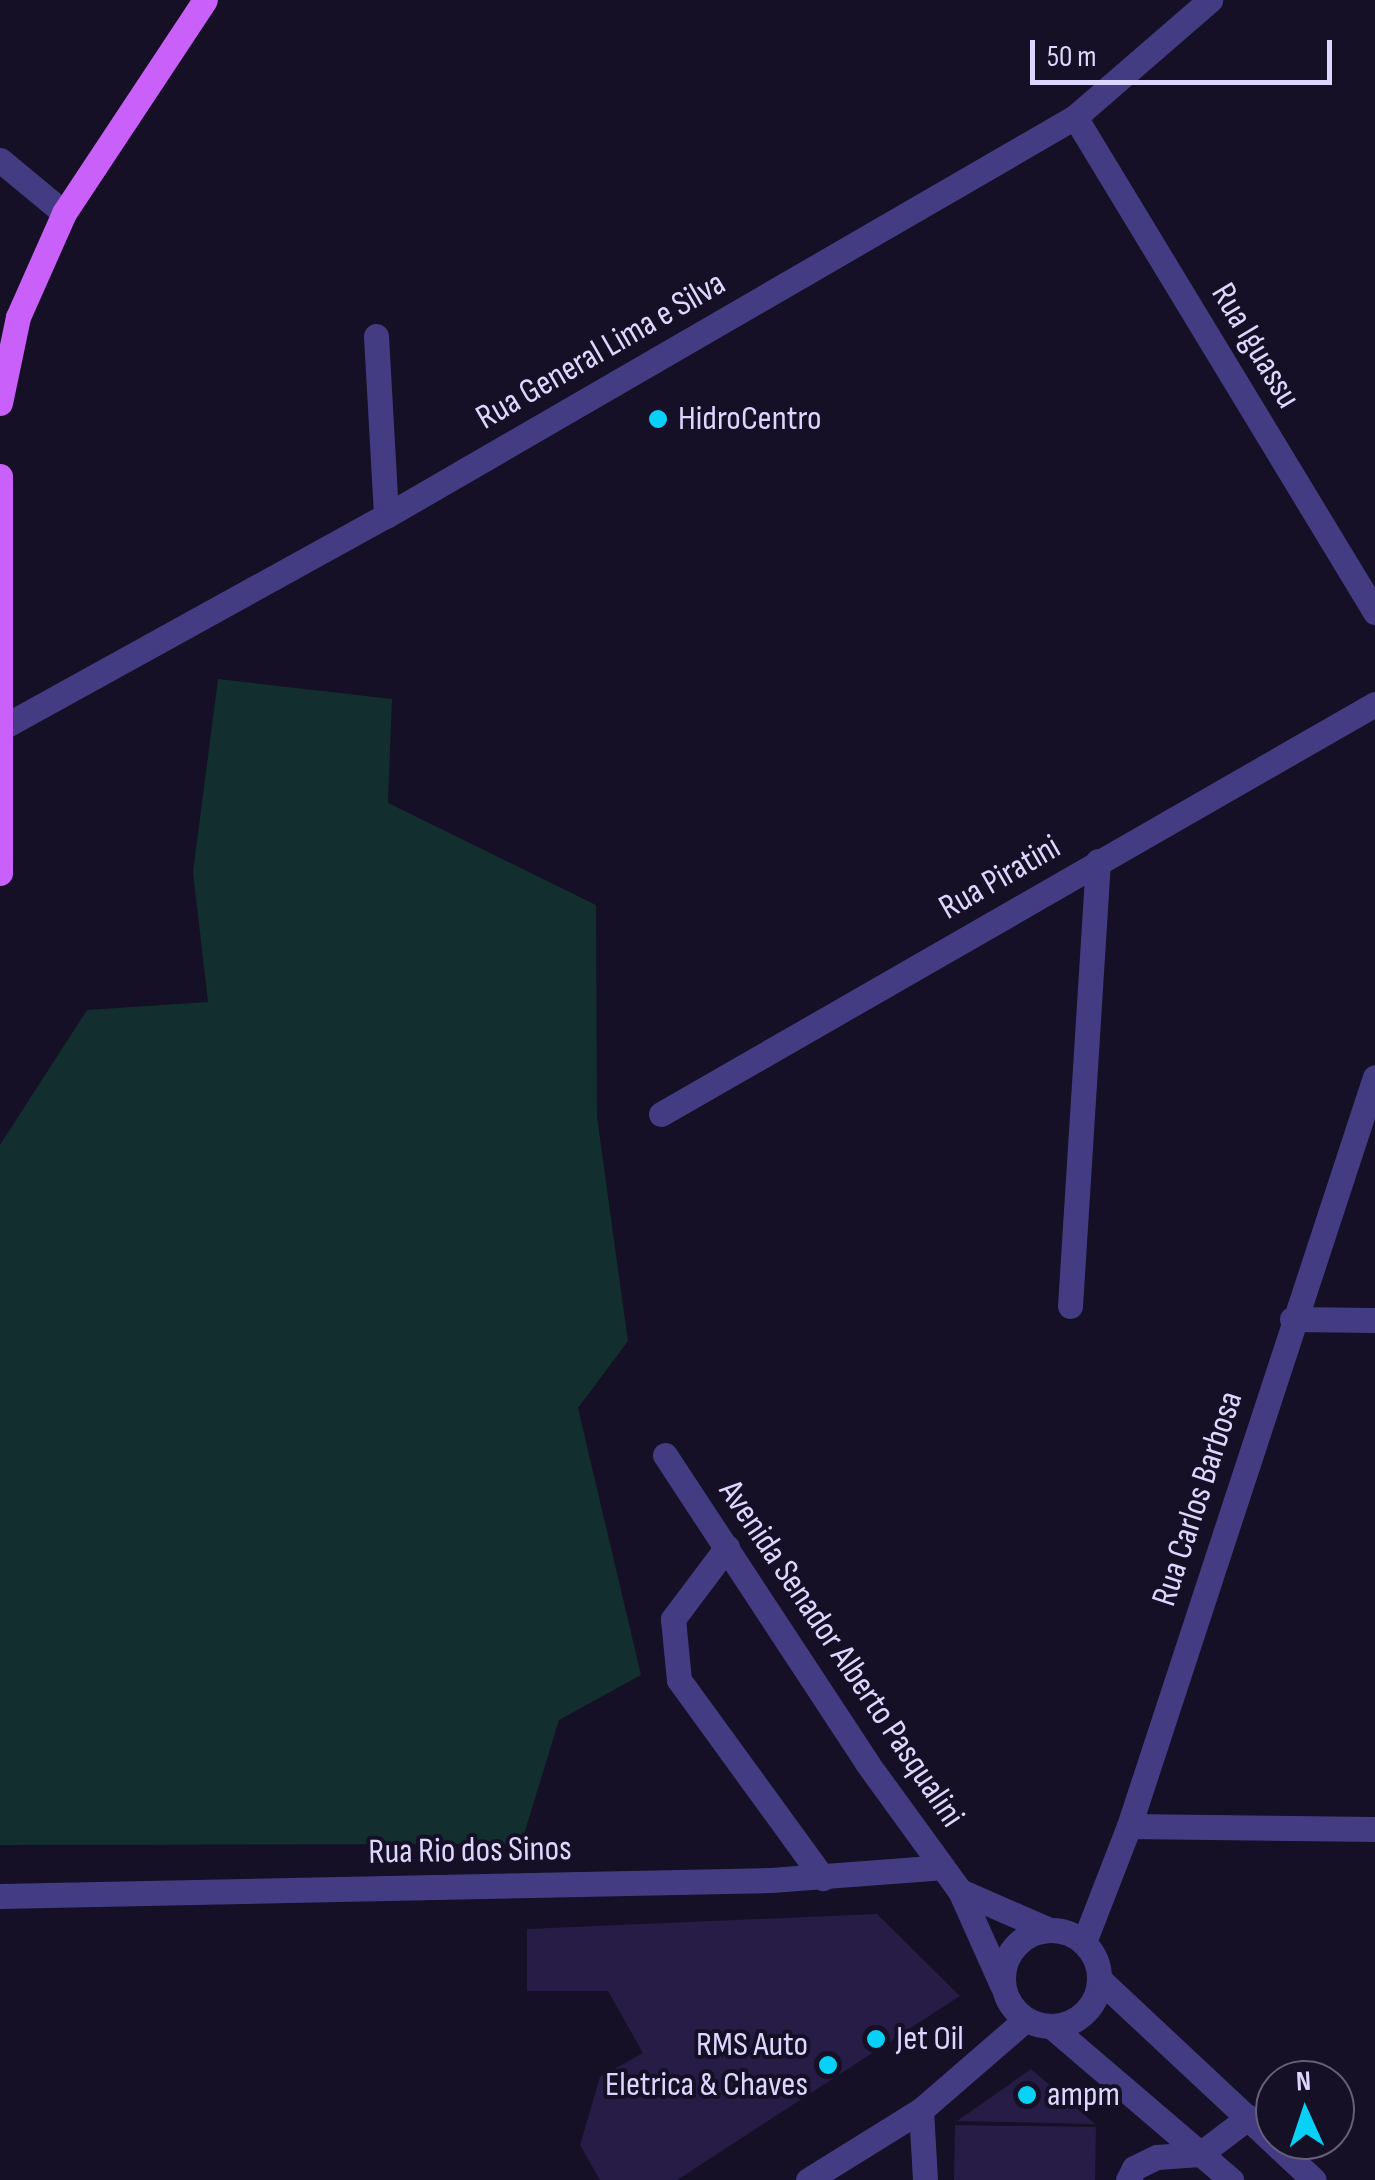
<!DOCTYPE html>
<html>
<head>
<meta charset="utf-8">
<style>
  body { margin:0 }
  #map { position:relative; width:1375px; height:2180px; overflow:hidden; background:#151025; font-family:"Sofia Sans Condensed",sans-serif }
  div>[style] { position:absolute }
  .green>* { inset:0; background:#132e2f }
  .building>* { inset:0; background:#271c46 }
  .minor>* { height:25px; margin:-12.5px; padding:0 12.5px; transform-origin:12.5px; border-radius:12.5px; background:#433c83 }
  .minor>.ring { margin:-12.5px; padding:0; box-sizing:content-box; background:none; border:25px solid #433c83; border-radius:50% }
  .major>* { height:25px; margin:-12.5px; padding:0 12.5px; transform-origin:12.5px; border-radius:12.5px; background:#ca60fa }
  .dots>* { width:28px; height:28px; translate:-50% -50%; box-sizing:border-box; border:5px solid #151025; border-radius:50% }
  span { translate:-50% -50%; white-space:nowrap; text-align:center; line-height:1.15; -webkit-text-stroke:8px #151025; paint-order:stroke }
  .street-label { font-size:35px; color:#ddd6fe }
  .poi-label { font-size:35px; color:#ddd6fe }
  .left { translate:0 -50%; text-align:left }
  .right { translate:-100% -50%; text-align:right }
  .north { position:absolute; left:1255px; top:2060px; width:100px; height:100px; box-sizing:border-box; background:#151025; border:2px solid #655f7c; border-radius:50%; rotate:357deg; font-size:28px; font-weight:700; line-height:40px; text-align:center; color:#ddd6fe }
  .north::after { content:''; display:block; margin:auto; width:35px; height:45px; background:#08d1f7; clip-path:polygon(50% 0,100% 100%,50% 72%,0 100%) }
  .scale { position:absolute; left:1030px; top:40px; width:302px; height:45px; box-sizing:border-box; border:5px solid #ddd6fe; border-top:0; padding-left:12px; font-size:30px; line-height:35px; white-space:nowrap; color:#ddd6fe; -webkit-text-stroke:8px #151025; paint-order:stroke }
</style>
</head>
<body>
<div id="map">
  <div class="green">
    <div style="clip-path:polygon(218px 679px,392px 699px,388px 803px,596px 905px,597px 1117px,628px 1341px,578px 1408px,641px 1675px,559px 1720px,521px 1844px,0 1845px,0 1145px,87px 1010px,208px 1002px,193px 872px)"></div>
  </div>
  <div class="building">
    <div style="clip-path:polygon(877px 1914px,960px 1996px,677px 2180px,600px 2180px,580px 2145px,600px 2077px,643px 2053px,608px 1991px,527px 1991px,527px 1929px)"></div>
    <div style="clip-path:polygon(1031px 2069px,1095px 2124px,957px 2121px)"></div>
    <div style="clip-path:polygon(955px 2125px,1096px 2127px,1095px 2180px,954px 2180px)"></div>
  </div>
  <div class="minor">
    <div style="left:1075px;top:117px;width:579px;rotate:58.78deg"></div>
    <div style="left:0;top:160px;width:83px;rotate:39.6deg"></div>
    <div style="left:376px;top:336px;width:180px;rotate:86.8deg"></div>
    <div style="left:3px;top:727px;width:437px;rotate:-28.9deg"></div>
    <div style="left:386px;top:516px;width:796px;rotate:-30.08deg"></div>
    <div style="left:1075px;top:117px;width:179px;rotate:-40.9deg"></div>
    <div style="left:661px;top:1114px;width:823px;rotate:-29.87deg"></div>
    <div style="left:1070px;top:1306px;width:446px;rotate:-86.4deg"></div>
    <div style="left:1292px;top:1319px;width:83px;rotate:0.7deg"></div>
    <div style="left:665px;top:1455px;width:368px;rotate:56.7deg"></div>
    <div style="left:867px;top:1763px;width:158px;rotate:54deg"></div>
    <div style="left:960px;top:1891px;width:103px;rotate:65.9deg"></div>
    <div style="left:727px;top:1547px;width:90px;rotate:126.9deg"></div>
    <div style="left:673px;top:1619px;width:61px;rotate:84.4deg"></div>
    <div style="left:679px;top:1680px;width:245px;rotate:54deg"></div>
    <div style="left:1129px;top:1826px;width:246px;rotate:0.7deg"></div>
    <div style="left:960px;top:1891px;width:95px;rotate:23.6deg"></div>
    <div style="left:0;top:1896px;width:771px;rotate:-1.19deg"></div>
    <div style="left:771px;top:1880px;width:171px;rotate:-4.3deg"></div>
    <div class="ring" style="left:1003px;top:1930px;width:71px;height:71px"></div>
    <div style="left:1084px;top:1942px;width:124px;rotate:-68.8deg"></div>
    <div style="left:1129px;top:1826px;width:788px;rotate:-71.82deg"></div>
    <div style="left:1099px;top:1979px;width:294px;rotate:43.1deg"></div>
    <div style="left:1051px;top:2026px;width:237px;rotate:40.5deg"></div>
    <div style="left:921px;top:2110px;width:70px;rotate:86.7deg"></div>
    <div style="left:808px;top:2180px;width:133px;rotate:-31.8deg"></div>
    <div style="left:921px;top:2110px;width:138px;rotate:-40.9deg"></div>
    <div style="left:1128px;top:2180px;width:13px;rotate:-63deg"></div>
    <div style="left:1134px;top:2168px;width:25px;rotate:-26deg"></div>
    <div style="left:1157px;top:2157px;width:43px;rotate:-4deg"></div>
    <div style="left:1200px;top:2154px;width:61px;rotate:-37.1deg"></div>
  </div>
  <div class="major">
    <div style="left:0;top:403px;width:88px;rotate:-78.2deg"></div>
    <div style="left:18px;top:317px;width:114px;rotate:-66.1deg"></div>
    <div style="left:64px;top:213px;width:255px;rotate:-56.5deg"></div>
    <div style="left:0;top:476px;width:397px;rotate:90deg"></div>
  </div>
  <div class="dots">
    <div style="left:658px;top:419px;background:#08d1f7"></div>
    <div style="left:876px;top:2039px;background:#08d1f7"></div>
    <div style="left:828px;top:2065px;background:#08d1f7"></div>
    <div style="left:1027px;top:2095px;background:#08d1f7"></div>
  </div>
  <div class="street-label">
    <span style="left:1255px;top:346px;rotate:59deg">Rua Iguassu</span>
    <span style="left:601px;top:351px;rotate:-30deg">Rua General Lima e Silva</span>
    <span style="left:1000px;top:878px;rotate:-30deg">Rua Piratini</span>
    <span style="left:1198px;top:1499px;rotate:-72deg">Rua Carlos Barbosa</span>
    <span style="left:841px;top:1654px;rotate:56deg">Avenida Senador Alberto Pasqualini</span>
    <span style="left:470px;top:1851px;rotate:-1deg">Rua Rio dos Sinos</span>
  </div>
  <div class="poi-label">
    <span class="left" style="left:678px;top:419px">HidroCentro</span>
    <span class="left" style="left:896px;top:2039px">Jet Oil</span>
    <span class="right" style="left:808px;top:2065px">RMS Auto<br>Eletrica &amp; Chaves</span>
    <span class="left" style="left:1047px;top:2095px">ampm</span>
  </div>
  <div class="north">N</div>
  <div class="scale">50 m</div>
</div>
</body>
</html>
